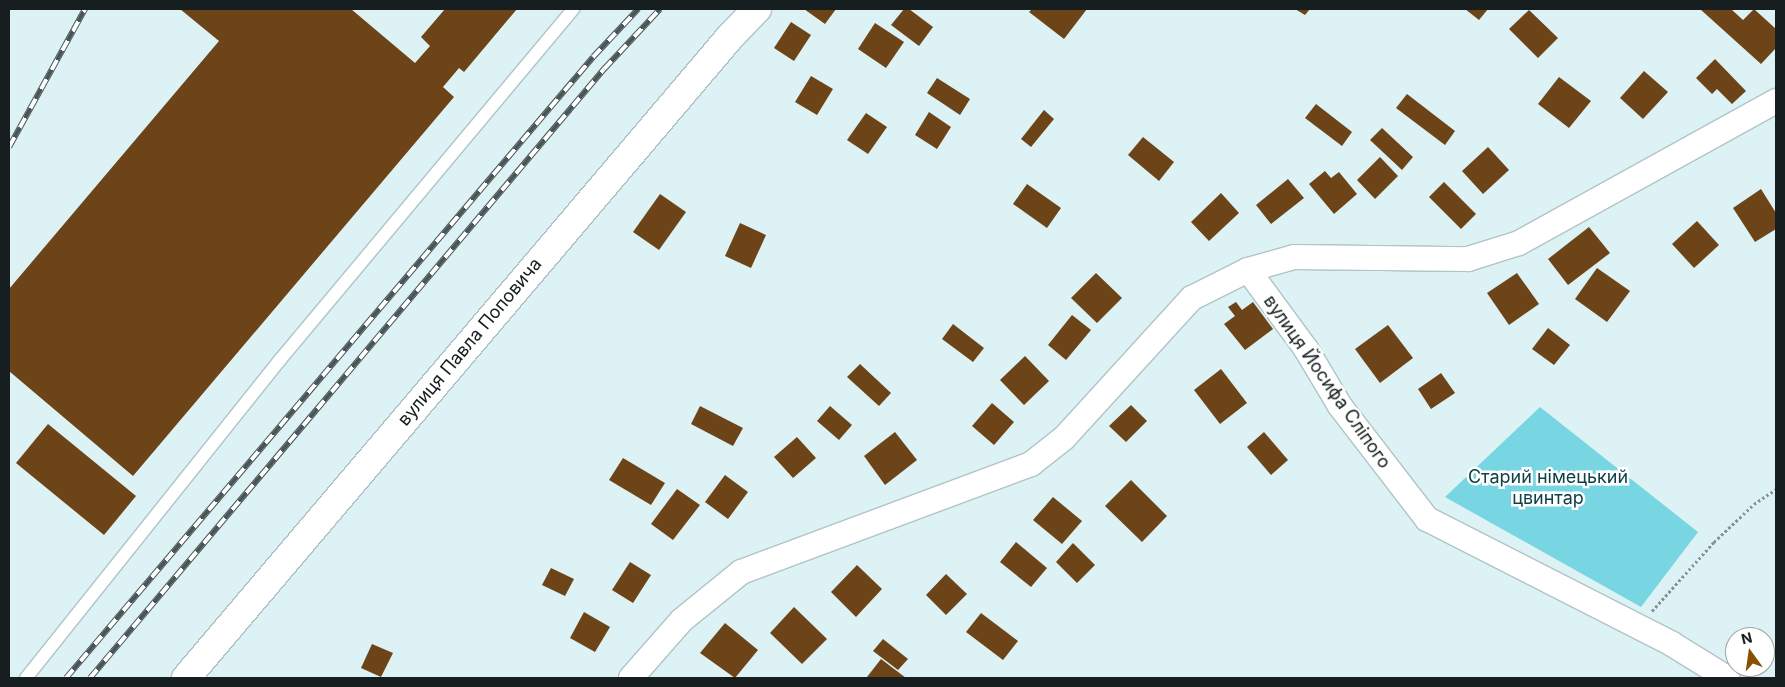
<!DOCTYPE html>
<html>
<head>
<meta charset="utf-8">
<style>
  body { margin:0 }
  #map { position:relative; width:1785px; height:687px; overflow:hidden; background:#ddf2f4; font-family:Inter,sans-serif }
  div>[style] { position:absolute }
  .green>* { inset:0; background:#78d6e2 }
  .building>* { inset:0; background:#6d4418 }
  .path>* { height:3px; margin-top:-1.5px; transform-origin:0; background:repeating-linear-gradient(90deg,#849394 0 2.5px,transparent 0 5px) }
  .roads { filter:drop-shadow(1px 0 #b0c4c7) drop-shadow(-1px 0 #b0c4c7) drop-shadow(0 1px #b0c4c7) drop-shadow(0 -1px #b0c4c7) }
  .service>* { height:12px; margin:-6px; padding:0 6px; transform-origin:6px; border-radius:6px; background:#fff }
  .minor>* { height:24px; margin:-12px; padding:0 12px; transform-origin:12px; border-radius:12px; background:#fff }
  .tertiary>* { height:28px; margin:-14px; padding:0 14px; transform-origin:14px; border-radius:14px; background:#fff }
  .rail>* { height:5.5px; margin-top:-2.75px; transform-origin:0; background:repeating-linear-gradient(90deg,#fff 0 11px,#4a5556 0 22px); box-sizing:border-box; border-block:1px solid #4a5556 }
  span { translate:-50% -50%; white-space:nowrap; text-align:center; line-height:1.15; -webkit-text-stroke:5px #fff; paint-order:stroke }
  .street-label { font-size:18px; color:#161e1f }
  .park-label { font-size:18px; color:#0e4147 }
  .frame { position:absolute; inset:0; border:10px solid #161e1f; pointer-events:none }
  .north { position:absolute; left:1725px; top:627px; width:50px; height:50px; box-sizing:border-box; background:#fff; border:1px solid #a2a5a5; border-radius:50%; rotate:346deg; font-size:14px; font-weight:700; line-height:20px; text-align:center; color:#161e1f }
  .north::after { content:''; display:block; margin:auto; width:18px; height:22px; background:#895004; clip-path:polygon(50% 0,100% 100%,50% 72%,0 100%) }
</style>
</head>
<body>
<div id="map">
  <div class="green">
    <div style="clip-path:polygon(1540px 407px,1698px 532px,1641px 607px,1445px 497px)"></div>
  </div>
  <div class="building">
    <div style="clip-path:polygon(180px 9px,351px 9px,415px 63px,430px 46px,421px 37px,445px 9px,517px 9px,464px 72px,459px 68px,443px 87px,454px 97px,133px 476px,9px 371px,9px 289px,219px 41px)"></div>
    <div style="clip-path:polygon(804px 9px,836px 9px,825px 24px)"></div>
    <div style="clip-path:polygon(904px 9px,909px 9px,933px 27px,919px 46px,891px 25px)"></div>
    <div style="clip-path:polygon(1032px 9px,1087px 9px,1064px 39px,1029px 12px)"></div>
    <div style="clip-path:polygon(1295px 9px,1310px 9px,1305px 15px)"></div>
    <div style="clip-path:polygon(1465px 9px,1488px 9px,1479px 20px)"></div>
    <div style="clip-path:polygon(1700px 9px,1731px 9px,1743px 20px,1754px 9px,1776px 29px,1776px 48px,1761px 64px)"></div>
    <div style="clip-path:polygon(1529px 10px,1558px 38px,1538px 58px,1509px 29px)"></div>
    <div style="clip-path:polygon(791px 22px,811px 35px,794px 61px,774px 48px)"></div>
    <div style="clip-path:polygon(875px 23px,904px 42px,886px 68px,858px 49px)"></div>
    <div style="clip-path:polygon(1715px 59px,1746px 91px,1732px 104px,1717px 89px,1712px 94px,1696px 78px)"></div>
    <div style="clip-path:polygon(1644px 71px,1668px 92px,1643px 119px,1620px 98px)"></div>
    <div style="clip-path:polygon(811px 76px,833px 89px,817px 115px,795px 102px)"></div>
    <div style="clip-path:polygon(1559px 77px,1591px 101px,1569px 128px,1538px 104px)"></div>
    <div style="clip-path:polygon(937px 78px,970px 99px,960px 115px,927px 93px)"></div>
    <div style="clip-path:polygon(1407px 94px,1455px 131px,1445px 145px,1396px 108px)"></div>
    <div style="clip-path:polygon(1316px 104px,1352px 132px,1342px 146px,1305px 118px)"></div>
    <div style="clip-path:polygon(1044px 110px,1054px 119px,1031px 147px,1021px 139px)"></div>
    <div style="clip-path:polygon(929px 112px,951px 127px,937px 149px,915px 135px)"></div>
    <div style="clip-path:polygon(866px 113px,887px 127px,868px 154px,847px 140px)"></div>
    <div style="clip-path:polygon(1382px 128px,1413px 157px,1402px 170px,1370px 140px)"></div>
    <div style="clip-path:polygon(1143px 137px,1174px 162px,1159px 181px,1128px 155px)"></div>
    <div style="clip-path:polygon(1488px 147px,1509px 170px,1483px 194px,1462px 171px)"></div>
    <div style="clip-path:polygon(1380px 157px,1398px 176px,1375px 199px,1357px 180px)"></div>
    <div style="clip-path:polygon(1325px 171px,1331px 178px,1339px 172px,1357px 194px,1334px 214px,1309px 184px)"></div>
    <div style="clip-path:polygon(1288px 179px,1304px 198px,1271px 224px,1256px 205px)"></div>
    <div style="clip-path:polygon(1444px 182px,1476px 214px,1461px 229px,1429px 197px)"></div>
    <div style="clip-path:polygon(1027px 184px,1061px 208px,1047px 228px,1013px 204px)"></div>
    <div style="clip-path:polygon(1761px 189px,1776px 213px,1776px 229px,1755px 242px,1733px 208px)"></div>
    <div style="clip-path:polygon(1221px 193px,1239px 213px,1209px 241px,1191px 222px)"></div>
    <div style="clip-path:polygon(660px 194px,686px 212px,659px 250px,633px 232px)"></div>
    <div style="clip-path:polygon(1697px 221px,1719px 245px,1694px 268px,1672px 244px)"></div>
    <div style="clip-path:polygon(740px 223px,766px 235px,751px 268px,725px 256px)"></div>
    <div style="clip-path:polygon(1589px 227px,1610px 253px,1568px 285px,1548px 259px)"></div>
    <div style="clip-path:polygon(1597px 268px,1630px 291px,1607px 322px,1575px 299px)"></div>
    <div style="clip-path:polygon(1096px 273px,1122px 298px,1097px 323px,1071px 298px)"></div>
    <div style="clip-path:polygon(1517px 273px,1539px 304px,1509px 325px,1487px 293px)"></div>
    <div style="clip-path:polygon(1236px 302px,1242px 310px,1253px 302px,1273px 329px,1245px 350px,1224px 324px,1235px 316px,1228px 307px)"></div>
    <div style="clip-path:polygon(1072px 315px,1091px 330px,1066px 360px,1048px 345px)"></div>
    <div style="clip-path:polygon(953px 324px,984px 348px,973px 362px,942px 339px)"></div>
    <div style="clip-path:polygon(1388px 325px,1413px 358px,1380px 383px,1355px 349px)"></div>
    <div style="clip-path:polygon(1548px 328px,1570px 345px,1554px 365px,1532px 349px)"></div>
    <div style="clip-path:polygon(1025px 356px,1049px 381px,1024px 405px,1000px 380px)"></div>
    <div style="clip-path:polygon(860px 364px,891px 393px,879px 406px,847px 377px)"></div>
    <div style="clip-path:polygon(1221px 369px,1247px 403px,1220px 424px,1194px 390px)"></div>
    <div style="clip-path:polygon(1441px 373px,1455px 393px,1431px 409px,1418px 389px)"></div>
    <div style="clip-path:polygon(992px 403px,1014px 422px,994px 445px,972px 426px)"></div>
    <div style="clip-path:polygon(1131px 405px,1147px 421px,1126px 442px,1109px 426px)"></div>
    <div style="clip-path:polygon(700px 406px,743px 428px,733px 446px,691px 424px)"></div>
    <div style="clip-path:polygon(830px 406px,852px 425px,839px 440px,817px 421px)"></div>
    <div style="clip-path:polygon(48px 424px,136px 496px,104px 535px,16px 463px)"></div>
    <div style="clip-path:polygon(895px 432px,917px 460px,885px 485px,864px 456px)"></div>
    <div style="clip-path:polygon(1264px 432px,1288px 460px,1271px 475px,1247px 447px)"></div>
    <div style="clip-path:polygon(797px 437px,816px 458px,793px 478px,774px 457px)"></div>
    <div style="clip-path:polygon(623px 458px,665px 483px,651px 505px,609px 480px)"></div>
    <div style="clip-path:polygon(725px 475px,748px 492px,728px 519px,705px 502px)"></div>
    <div style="clip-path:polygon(1131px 480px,1167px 516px,1142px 542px,1105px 506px)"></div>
    <div style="clip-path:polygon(677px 489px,700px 505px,673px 540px,651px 524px)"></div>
    <div style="clip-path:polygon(1053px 497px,1082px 521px,1062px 544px,1033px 520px)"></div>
    <div style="clip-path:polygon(1016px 542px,1047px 568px,1031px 587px,1000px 562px)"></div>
    <div style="clip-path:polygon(1073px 543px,1095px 565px,1077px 583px,1056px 562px)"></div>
    <div style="clip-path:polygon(630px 562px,651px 575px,633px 603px,612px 590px)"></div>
    <div style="clip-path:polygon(857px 565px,882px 589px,856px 617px,831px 592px)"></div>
    <div style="clip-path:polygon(551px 568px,574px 579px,565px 596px,542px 585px)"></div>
    <div style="clip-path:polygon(946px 574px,967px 594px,946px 615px,926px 595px)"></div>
    <div style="clip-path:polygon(794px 607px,827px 639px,802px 664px,770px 633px)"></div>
    <div style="clip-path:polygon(584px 612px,610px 627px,595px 652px,570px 638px)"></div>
    <div style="clip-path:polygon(981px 613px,1018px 641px,1003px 660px,966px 632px)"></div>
    <div style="clip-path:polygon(725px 623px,758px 650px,735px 678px,700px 653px)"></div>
    <div style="clip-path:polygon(883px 639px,908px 659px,898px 670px,873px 651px)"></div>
    <div style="clip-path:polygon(372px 644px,393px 653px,381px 677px,361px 668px)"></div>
    <div style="clip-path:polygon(881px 659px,906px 678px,867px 677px)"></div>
  </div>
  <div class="path">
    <div style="left:1652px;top:611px;width:93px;rotate:-48.1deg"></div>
    <div style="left:1714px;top:542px;width:55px;rotate:-43.5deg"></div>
    <div style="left:1754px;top:504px;width:27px;rotate:-34deg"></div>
  </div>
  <div class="roads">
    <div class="service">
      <div style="left:26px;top:678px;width:406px;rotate:-51.4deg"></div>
      <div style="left:279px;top:361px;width:459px;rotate:-50.1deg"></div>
    </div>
    <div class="minor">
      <div style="left:1248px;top:270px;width:98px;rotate:53.7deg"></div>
      <div style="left:1306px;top:349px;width:66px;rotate:59.2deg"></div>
      <div style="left:1340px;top:406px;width:143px;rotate:52.4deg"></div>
      <div style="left:1427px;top:519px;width:275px;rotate:27deg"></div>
      <div style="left:1672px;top:644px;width:65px;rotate:31.7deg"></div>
      <div style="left:631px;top:678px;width:77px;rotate:-48.7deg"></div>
      <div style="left:682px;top:620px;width:76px;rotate:-39.1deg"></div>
      <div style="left:741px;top:572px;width:309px;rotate:-20.4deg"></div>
      <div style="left:1031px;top:464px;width:42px;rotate:-38.2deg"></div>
      <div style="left:1064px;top:438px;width:190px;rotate:-47.6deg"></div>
      <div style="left:1192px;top:298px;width:63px;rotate:-26.6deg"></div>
      <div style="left:1248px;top:270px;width:48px;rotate:-15.8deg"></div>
      <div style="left:1294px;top:257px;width:174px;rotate:0.7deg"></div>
      <div style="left:1468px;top:259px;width:53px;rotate:-17.4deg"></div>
      <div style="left:1519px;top:243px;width:294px;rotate:-28.9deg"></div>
    </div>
    <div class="tertiary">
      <div style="left:186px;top:678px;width:841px;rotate:-49.68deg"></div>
      <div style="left:730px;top:37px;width:39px;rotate:-46deg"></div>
    </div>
  </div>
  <div class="rail">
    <div style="left:9px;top:147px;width:158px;rotate:-61.2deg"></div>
    <div style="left:66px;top:678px;width:814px;rotate:-49.68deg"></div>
    <div style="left:593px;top:57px;width:66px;rotate:-46.8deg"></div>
    <div style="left:90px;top:678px;width:797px;rotate:-49.84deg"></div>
    <div style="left:604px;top:69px;width:82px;rotate:-47deg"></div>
  </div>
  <div class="street-label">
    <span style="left:470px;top:342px;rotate:-50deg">вулиця Павла Поповича</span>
    <span style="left:1327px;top:382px;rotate:55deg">вулиця Йосифа Сліпого</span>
  </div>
  <div class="park-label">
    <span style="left:1548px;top:488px">Старий німецький<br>цвинтар</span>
  </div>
  <div class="frame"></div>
  <div class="north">N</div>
</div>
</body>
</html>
